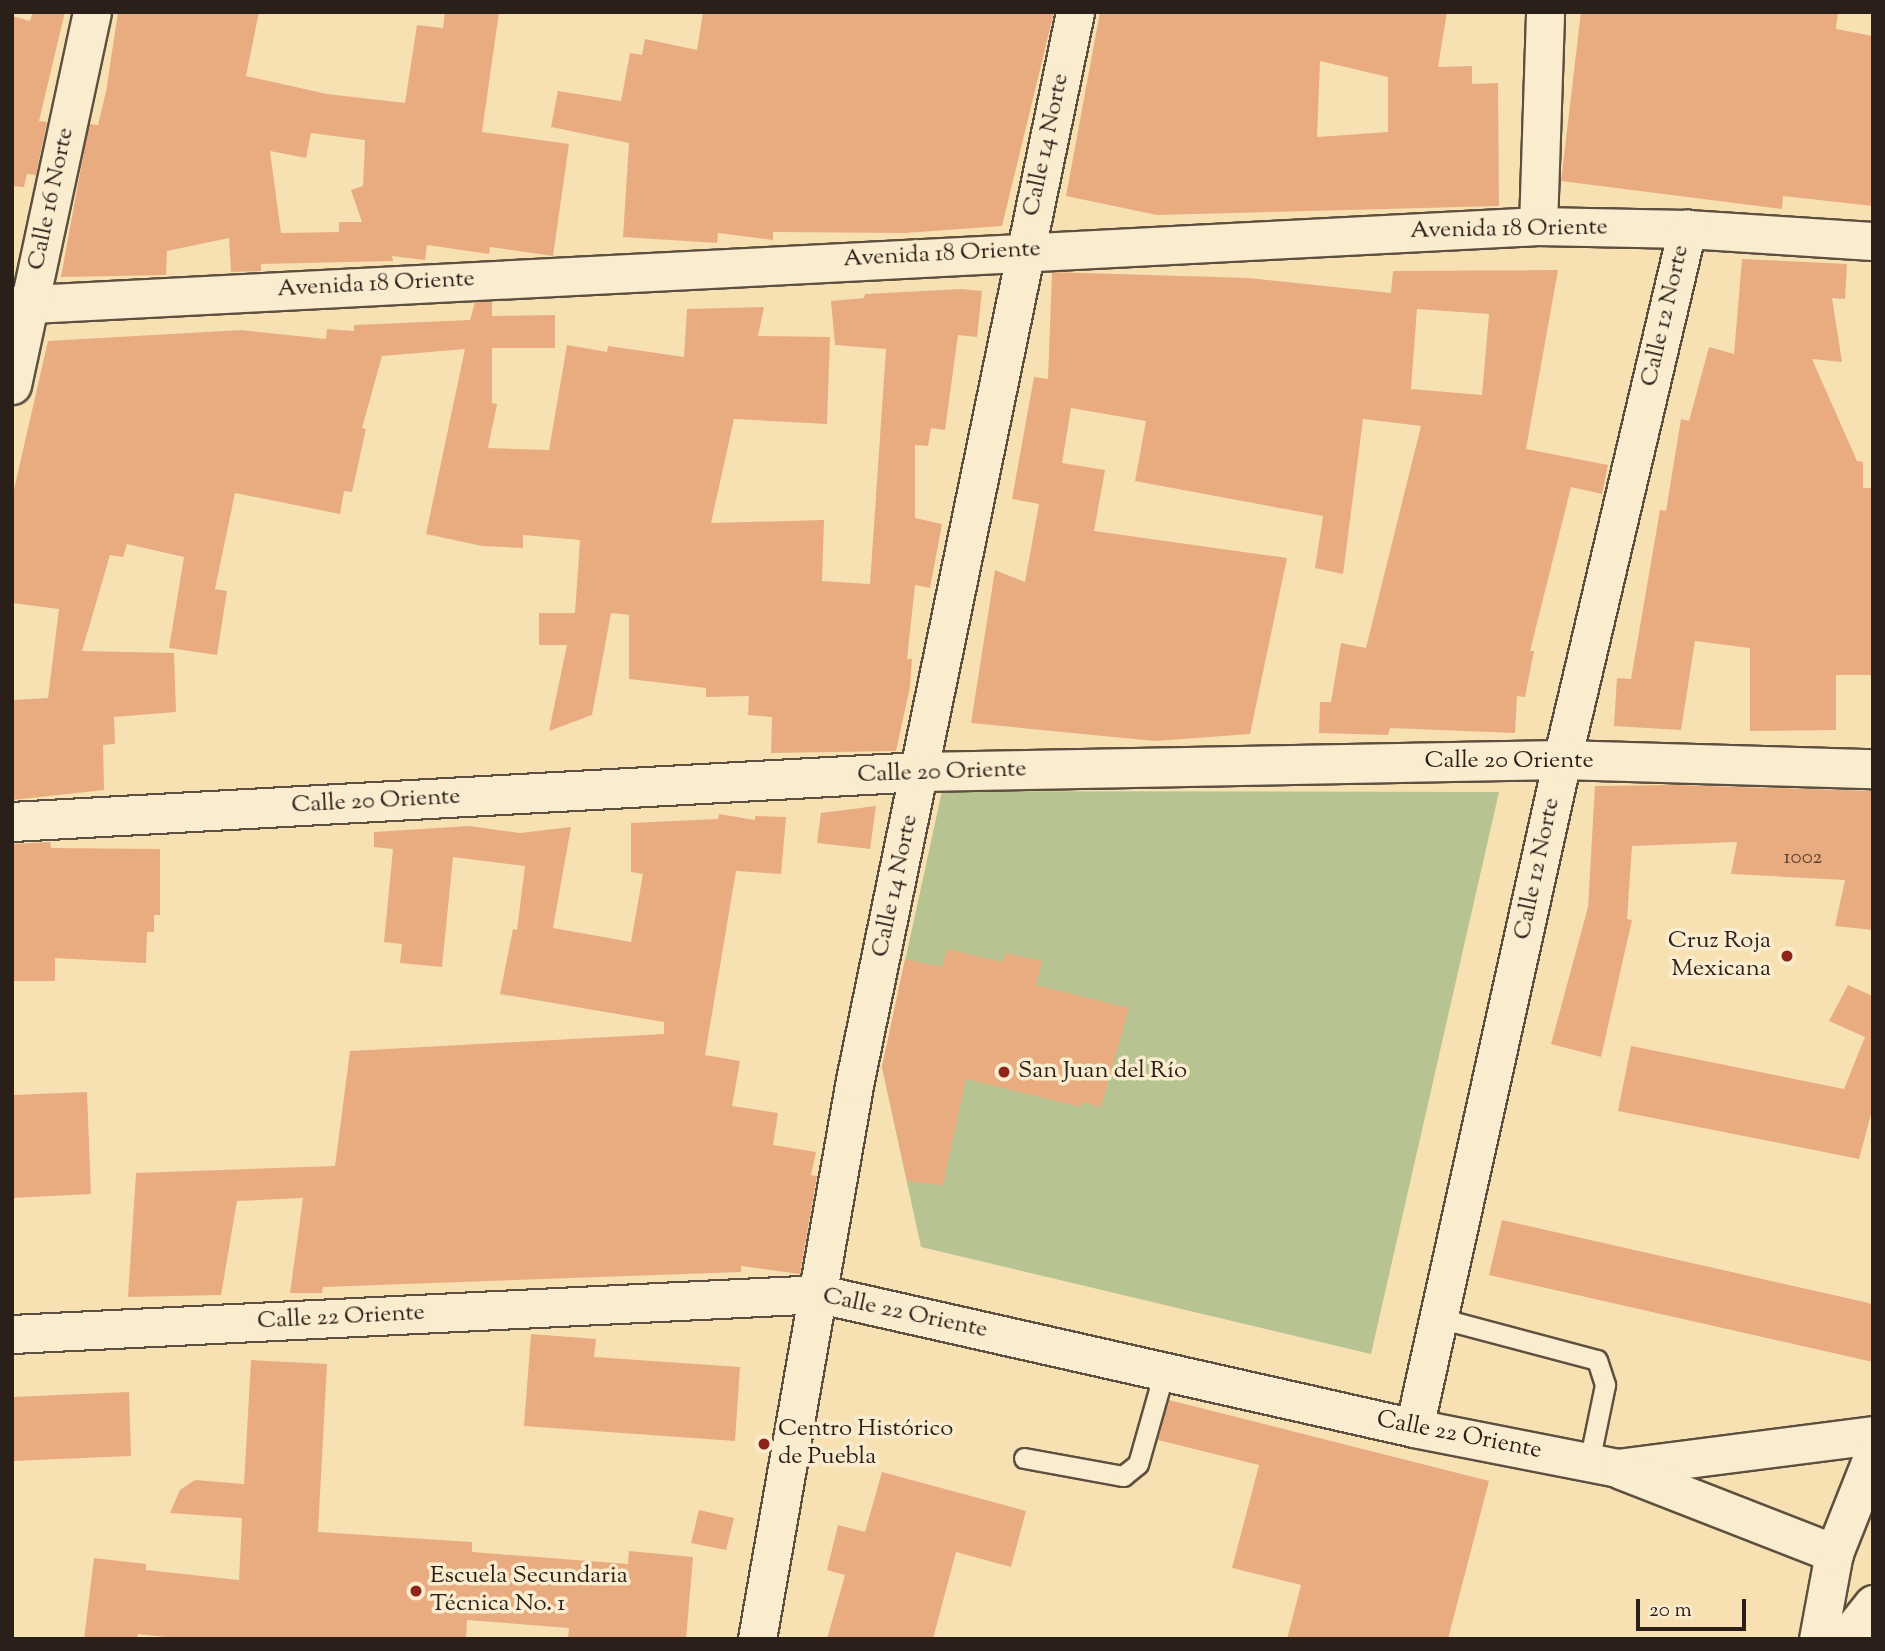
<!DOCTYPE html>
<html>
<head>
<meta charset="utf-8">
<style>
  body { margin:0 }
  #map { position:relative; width:1885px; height:1651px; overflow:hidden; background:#f7e1b3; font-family:"Sorts Mill Goudy",serif }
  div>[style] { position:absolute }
  .green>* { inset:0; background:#b7c491 }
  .building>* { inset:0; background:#e9ac81 }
  .roads { filter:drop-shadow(2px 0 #5e5040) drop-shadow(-2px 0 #5e5040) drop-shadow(0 2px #5e5040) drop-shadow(0 -2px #5e5040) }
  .service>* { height:19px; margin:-9.5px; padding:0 9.5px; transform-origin:9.5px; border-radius:9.5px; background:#faecce }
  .minor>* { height:37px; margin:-18.5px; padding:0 18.5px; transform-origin:18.5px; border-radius:18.5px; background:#faecce }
  .tertiary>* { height:38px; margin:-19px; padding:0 19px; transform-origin:19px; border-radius:19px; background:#faecce }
  .dots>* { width:19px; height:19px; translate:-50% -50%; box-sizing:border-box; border:4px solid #faecce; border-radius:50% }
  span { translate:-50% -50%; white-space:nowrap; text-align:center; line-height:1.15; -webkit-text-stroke:7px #faecce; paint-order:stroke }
  .number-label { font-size:21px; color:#5a4233 }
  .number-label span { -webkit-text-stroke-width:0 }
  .street-label { font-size:24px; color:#2b1f19 }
  .poi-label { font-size:24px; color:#2b1f19 }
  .right { translate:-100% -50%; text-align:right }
  .left { translate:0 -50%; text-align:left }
  .frame { position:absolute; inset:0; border:14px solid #2b1f19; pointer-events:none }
  .scale { position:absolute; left:1636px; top:1599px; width:110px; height:32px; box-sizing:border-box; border:4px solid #2b1f19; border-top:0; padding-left:9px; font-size:21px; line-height:24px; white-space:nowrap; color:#2b1f19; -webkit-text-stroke:5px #faecce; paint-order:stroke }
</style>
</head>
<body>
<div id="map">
  <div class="green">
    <div style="clip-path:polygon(942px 791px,1499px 792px,1371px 1354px,921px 1247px,882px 1067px)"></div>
  </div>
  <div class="building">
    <div style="clip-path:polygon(33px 12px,65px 12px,39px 121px,47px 122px,36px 175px,27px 174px,24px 187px,12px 186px,12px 16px,30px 21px)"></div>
    <div style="clip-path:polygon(evenodd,118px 12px,259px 12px,246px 76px,327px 94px,405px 103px,417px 25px,443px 28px,445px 12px,499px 12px,482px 132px,569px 144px,553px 256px,490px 247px,489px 254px,427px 245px,425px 260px,392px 256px,393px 261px,261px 264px,261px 271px,231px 272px,229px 238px,167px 251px,166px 275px,61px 277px,89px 124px,98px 125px,106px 92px,118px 12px,311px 133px,365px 140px,363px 186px,351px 190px,362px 222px,339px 222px,339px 232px,281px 233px,270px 151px,306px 158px,311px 133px)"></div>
    <div style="clip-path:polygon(703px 12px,1054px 12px,1002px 226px,905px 233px,773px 232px,773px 240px,718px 233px,717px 243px,623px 237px,629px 143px,551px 127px,558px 91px,621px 101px,630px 53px,642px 55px,645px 39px,697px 50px)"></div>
    <div style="clip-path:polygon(evenodd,1100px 12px,1447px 12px,1438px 67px,1472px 66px,1472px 84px,1498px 83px,1499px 206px,1157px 215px,1066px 196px,1100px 12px,1320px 61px,1388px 77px,1388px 132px,1317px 137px,1320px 61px)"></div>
    <div style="clip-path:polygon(1581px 12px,1838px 12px,1836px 29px,1873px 36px,1873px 206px,1783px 196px,1782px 209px,1561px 181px)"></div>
    <div style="clip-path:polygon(1742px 259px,1847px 264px,1845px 299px,1832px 298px,1842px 362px,1812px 359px,1857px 461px,1863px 462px,1863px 488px,1873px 488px,1873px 675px,1836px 675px,1836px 730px,1750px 731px,1750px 648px,1695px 641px,1681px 730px,1614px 726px,1617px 678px,1631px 679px,1660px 510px,1666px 511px,1681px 419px,1689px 421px,1709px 347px,1734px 354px)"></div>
    <div style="clip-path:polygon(evenodd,1558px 270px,1526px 449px,1608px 465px,1602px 494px,1571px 487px,1530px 651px,1534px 651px,1525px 697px,1517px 696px,1515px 733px,1390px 728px,1388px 735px,1319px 733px,1320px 702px,1331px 702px,1341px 643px,1366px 648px,1421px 426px,1363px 419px,1343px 574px,1315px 568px,1323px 516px,1135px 481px,1146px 421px,1071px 408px,1062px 463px,1105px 470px,1094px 531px,1287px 558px,1250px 734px,1155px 741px,971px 723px,995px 570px,1025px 582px,1039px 504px,1012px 499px,1034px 377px,1048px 379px,1052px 272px,1249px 278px,1391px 293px,1393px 271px,1558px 270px,1417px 309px,1489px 314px,1482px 395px,1411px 389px,1417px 309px)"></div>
    <div style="clip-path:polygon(962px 289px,982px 291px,977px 337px,958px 335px,945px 430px,931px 428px,928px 446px,915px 445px,915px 518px,942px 524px,930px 588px,915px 585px,907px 659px,912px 659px,910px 687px,896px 751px,771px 753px,772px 717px,748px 715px,749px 696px,706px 697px,706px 688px,629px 679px,629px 615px,611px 613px,592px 715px,549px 731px,567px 645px,539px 645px,539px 613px,575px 613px,580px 540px,523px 535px,523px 548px,482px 546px,426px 534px,465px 349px,382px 356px,362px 428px,366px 429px,352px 492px,344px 491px,340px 514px,235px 493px,215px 589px,227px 591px,217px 655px,169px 648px,184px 557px,127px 544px,123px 557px,110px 555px,82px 651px,174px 653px,176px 712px,114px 717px,115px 744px,103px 745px,104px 790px,12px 800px,12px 700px,48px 698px,59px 609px,12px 603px,12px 498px,48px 341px,241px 330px,326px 339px,327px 329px,354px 331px,354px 325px,470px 320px,475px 302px,492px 301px,492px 316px,555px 315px,555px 348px,492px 348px,492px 403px,497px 404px,488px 448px,549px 450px,567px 345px,607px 352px,608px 346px,684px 357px,687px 309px,764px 307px,758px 336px,830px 337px,827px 424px,734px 419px,711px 523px,824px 520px,822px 581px,870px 584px,886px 349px,835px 345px,831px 301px,864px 298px,865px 294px)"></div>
    <div style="clip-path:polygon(1677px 785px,1873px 791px,1873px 930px,1835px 926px,1845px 880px,1731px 874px,1737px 842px,1632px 846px,1627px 919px,1632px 920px,1601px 1057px,1551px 1044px,1588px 907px,1595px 786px)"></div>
    <div style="clip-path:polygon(876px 806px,870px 849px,817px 843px,821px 813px)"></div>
    <div style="clip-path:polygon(719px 814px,755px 820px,755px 816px,786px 817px,781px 874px,736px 871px,705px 1055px,740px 1061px,732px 1106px,778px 1113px,773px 1145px,816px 1152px,811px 1175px,817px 1176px,800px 1274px,741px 1266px,741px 1272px,323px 1287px,322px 1293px,290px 1293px,303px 1198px,237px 1201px,221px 1295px,128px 1297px,136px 1173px,335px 1166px,350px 1051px,664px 1034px,664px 1022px,500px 994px,513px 929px,517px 930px,525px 866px,453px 857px,442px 967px,400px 963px,402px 944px,384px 942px,393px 849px,374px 847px,374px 832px,469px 826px,520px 833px,571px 827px,553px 928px,631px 942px,643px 874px,631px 872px,631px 823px,718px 819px)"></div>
    <div style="clip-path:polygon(50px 842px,51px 848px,160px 849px,160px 915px,154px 915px,154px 932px,147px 932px,146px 963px,55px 958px,55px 981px,12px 981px,12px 844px)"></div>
    <div style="clip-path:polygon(947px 949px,1003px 962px,1006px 953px,1042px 961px,1036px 985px,1129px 1008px,1101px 1107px,1081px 1102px,1080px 1107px,966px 1079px,943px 1185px,907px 1181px,882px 1067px,905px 959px,942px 967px)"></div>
    <div style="clip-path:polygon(1848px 985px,1873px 996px,1873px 1107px,1859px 1159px,1618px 1111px,1631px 1046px,1844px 1089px,1865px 1037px,1829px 1021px)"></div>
    <div style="clip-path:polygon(87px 1092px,91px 1194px,12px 1198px,12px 1095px)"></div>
    <div style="clip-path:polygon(1502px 1220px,1873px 1304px,1873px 1362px,1489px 1275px)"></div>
    <div style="clip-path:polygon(531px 1334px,596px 1339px,594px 1357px,740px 1367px,735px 1441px,524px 1426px)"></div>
    <div style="clip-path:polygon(251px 1360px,327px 1364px,318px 1532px,472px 1542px,472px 1552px,628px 1564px,629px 1551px,693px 1557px,686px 1639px,568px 1639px,569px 1628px,467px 1620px,466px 1639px,182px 1639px,138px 1634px,137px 1639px,84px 1639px,94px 1558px,146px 1564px,146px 1570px,239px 1580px,242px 1518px,170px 1513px,180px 1490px,195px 1480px,244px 1484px)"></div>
    <div style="clip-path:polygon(129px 1392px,131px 1456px,12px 1461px,12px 1397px)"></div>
    <div style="clip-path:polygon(1169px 1400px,1489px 1481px,1448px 1639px,1287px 1639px,1301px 1585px,1232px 1568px,1259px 1465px,1158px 1440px)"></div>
    <div style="clip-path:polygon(882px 1472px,1026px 1511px,1011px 1567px,956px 1552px,933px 1639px,827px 1639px,845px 1575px,827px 1570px,838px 1525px,865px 1532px)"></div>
    <div style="clip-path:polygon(699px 1510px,734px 1518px,726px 1550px,691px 1543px)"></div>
  </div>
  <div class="roads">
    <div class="service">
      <div style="left:1439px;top:1318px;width:163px;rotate:14.9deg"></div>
      <div style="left:1597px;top:1360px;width:26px;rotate:72deg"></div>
      <div style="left:1605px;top:1385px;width:79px;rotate:101.7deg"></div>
      <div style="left:1024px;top:1458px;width:101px;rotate:10.3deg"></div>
      <div style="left:1123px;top:1476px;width:19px;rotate:-39deg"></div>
      <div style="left:1138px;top:1464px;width:96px;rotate:-74.2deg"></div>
    </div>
    <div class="minor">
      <div style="left:1538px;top:226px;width:214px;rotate:-88.1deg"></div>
      <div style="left:12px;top:305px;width:1528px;rotate:-2.96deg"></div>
      <div style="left:1538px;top:226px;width:149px;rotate:1.2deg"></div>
      <div style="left:1687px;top:229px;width:186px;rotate:3.7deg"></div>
      <div style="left:12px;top:385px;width:381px;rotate:-77.9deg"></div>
      <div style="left:12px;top:1334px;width:809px;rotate:-2.83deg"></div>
      <div style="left:820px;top:1294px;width:609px;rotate:12.71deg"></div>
      <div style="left:1414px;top:1428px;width:207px;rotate:11.1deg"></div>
      <div style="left:1617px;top:1468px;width:258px;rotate:-7.3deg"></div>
      <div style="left:1414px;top:1428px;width:684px;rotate:-77.51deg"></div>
      <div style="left:1562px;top:760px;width:546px;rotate:-76.75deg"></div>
      <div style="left:1621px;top:1470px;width:229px;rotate:21.3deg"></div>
      <div style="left:757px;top:1639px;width:568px;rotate:-80.06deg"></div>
      <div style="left:855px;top:1080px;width:1090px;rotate:-78.36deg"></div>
      <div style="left:1818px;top:1639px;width:87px;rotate:-79.5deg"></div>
      <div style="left:1834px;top:1553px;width:105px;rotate:-68.3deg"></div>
      <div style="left:1845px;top:1639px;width:45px;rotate:-51.3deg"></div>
    </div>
    <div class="tertiary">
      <div style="left:12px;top:822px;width:910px;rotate:-3.15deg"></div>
      <div style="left:921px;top:772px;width:641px;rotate:-1.07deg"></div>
      <div style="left:1562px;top:760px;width:311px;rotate:1.7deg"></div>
    </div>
  </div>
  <div class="dots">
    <div style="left:1787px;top:956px;background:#8f2418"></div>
    <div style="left:1004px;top:1072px;background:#8f2418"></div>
    <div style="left:764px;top:1444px;background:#8f2418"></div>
    <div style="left:416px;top:1591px;background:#8f2418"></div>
  </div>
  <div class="number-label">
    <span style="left:1803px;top:858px">1002</span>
  </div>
  <div class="street-label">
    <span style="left:1047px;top:145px;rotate:-78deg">Calle 14 Norte</span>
    <span style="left:52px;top:199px;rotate:-78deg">Calle 16 Norte</span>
    <span style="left:1509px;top:230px;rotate:-1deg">Avenida 18 Oriente</span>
    <span style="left:942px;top:255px;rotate:-3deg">Avenida 18 Oriente</span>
    <span style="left:376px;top:285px;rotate:-3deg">Avenida 18 Oriente</span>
    <span style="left:1666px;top:316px;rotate:-77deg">Calle 12 Norte</span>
    <span style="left:1509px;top:762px">Calle 20 Oriente</span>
    <span style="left:942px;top:773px;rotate:-2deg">Calle 20 Oriente</span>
    <span style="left:376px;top:802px;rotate:-3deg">Calle 20 Oriente</span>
    <span style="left:1538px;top:869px;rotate:-78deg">Calle 12 Norte</span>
    <span style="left:896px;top:886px;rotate:-78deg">Calle 14 Norte</span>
    <span style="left:905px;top:1314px;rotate:12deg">Calle 22 Oriente</span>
    <span style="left:341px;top:1318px;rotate:-3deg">Calle 22 Oriente</span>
    <span style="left:1459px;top:1436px;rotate:11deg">Calle 22 Oriente</span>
  </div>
  <div class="poi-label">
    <span class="right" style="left:1771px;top:956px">Cruz Roja<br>Mexicana</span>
    <span class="left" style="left:1018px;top:1072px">San Juan del Río</span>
    <span class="left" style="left:778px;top:1444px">Centro Histórico<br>de Puebla</span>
    <span class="left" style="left:430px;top:1591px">Escuela Secundaria<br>Técnica No. 1</span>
  </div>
  <div class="frame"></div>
  <div class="scale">20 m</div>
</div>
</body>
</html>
